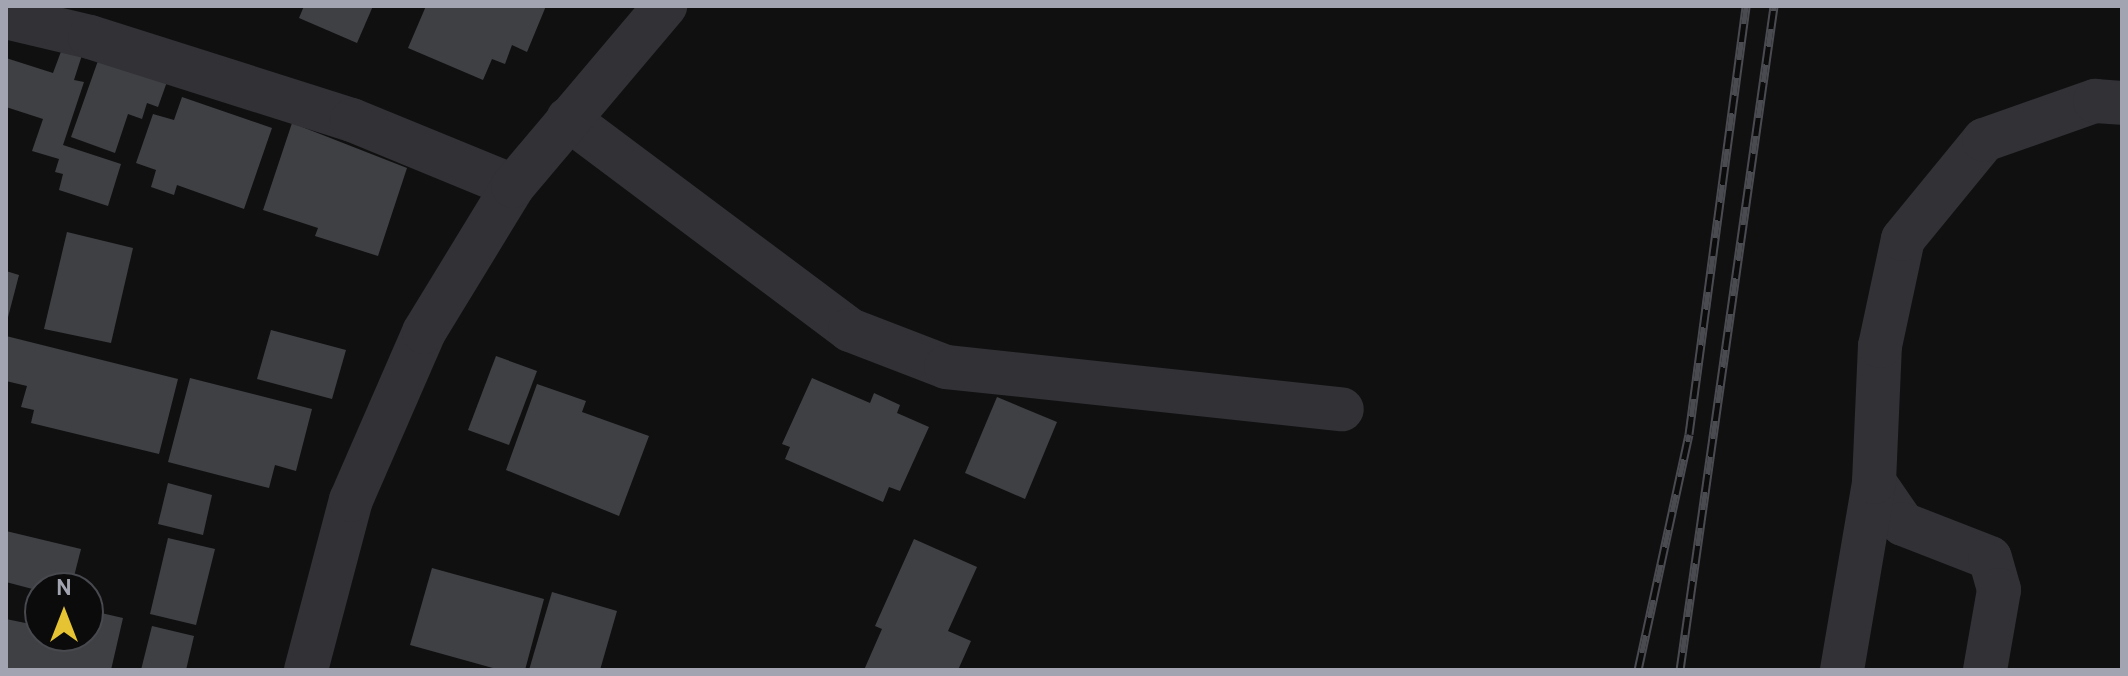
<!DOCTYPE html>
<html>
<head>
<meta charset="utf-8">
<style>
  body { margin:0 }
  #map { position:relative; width:2128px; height:676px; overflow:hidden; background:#101011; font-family:Overpass,sans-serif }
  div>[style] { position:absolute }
  .building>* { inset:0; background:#3f4044 }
  .minor>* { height:44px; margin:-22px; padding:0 22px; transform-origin:22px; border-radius:22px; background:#313136 }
  .rail>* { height:9px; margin-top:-4.5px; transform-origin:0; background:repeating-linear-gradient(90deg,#0b0b0c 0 18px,#4a4b51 0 36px); box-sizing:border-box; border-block:2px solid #4a4b51 }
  span { translate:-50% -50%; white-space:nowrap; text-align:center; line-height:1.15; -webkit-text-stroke:8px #0b0b0c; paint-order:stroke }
  .frame { position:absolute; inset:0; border:8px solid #a2a5b1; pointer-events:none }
  .north { position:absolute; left:24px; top:572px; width:80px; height:80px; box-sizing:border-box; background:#0b0b0c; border:2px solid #47494e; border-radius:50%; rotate:0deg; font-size:22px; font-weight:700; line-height:32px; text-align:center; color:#a2a5b1 }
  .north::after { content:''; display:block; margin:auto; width:28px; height:36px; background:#e6c333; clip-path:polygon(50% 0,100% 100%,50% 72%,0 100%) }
</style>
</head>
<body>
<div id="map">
  <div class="building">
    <div style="clip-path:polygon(304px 6px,373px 6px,357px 43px,299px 18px)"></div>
    <div style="clip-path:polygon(426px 6px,546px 6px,527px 52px,512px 45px,505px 64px,492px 59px,483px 80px,408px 48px)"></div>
    <div style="clip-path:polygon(62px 49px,82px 55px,74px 80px,84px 82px,63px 145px,121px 164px,108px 206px,59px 190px,63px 174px,55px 172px,59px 159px,32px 151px,43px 119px,6px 107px,6px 58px,53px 73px)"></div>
    <div style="clip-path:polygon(100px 55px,168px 79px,158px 107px,147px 103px,142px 119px,128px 114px,115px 153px,71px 137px)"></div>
    <div style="clip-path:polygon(182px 97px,272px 128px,244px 209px,177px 185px,174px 195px,151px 187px,156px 170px,136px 163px,153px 114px,174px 120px)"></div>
    <div style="clip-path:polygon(292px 123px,407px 168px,378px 256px,315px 236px,318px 228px,263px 210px)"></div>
    <div style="clip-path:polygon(67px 232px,133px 248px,111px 343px,44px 329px)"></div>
    <div style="clip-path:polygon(6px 271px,19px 275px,7px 321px,6px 321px)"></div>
    <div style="clip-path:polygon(271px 330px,346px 350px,332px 399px,257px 379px)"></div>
    <div style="clip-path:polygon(6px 336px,178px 379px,159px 454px,31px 423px,34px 410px,21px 407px,27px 386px,6px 381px)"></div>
    <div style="clip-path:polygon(496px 356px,537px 371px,509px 445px,468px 430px)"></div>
    <div style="clip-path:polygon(190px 378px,312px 409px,296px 471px,275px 465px,269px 488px,168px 462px)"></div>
    <div style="clip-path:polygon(812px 378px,870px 403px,874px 393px,900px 405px,897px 413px,929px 427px,900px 491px,889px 487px,883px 502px,785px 459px,790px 447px,782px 444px)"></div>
    <div style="clip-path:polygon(537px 384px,586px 401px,582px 412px,649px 436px,619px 516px,506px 470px)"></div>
    <div style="clip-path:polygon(997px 397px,1057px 422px,1025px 499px,965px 473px)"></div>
    <div style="clip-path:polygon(168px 483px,212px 495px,203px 535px,158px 524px)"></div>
    <div style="clip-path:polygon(6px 531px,81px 549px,71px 588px,40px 591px,6px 582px)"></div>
    <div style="clip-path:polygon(168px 538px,215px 549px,196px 625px,150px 614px)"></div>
    <div style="clip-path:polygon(914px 539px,977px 567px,948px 631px,971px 641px,958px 670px,864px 670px,882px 629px,875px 626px)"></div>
    <div style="clip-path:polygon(432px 568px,544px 599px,525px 670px,500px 670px,410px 645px)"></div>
    <div style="clip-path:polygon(552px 592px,617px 611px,600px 670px,529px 670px)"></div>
    <div style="clip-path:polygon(88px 610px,123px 618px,111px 670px,6px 670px,6px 619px,40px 626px,40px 636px,88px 636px)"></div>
    <div style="clip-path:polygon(152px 626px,194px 636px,186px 670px,141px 670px)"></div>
  </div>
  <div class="minor">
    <div style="left:6px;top:17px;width:86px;rotate:13.4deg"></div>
    <div style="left:90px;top:37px;width:275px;rotate:17.6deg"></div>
    <div style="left:352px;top:120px;width:174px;rotate:22.3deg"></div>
    <div style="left:568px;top:119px;width:352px;rotate:36.8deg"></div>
    <div style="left:850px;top:330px;width:103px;rotate:21.1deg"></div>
    <div style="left:946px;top:367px;width:398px;rotate:6.1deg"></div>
    <div style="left:1874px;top:482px;width:51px;rotate:55.4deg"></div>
    <div style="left:1903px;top:524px;width:93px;rotate:21.3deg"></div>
    <div style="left:1990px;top:558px;width:33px;rotate:74deg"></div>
    <div style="left:1999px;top:590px;width:81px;rotate:99.9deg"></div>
    <div style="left:306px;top:670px;width:176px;rotate:-75.2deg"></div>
    <div style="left:351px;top:500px;width:183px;rotate:-66.5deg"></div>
    <div style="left:424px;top:332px;width:171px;rotate:-58.6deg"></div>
    <div style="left:513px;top:186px;width:236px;rotate:-49.8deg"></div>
    <div style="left:1842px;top:670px;width:191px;rotate:-80.3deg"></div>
    <div style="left:1874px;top:482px;width:136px;rotate:-87.5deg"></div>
    <div style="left:1880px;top:346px;width:109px;rotate:-77.9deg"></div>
    <div style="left:1903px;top:239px;width:128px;rotate:-50.7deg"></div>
    <div style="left:1984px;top:140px;width:118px;rotate:-19.4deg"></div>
    <div style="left:2095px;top:101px;width:27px;rotate:4deg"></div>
  </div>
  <div class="rail">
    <div style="left:1638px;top:670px;width:241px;rotate:-77.8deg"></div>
    <div style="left:1689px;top:434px;width:432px;rotate:-82.4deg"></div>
    <div style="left:1680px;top:670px;width:671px;rotate:-81.94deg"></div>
  </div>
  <div class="frame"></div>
  <div class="north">N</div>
</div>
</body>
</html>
